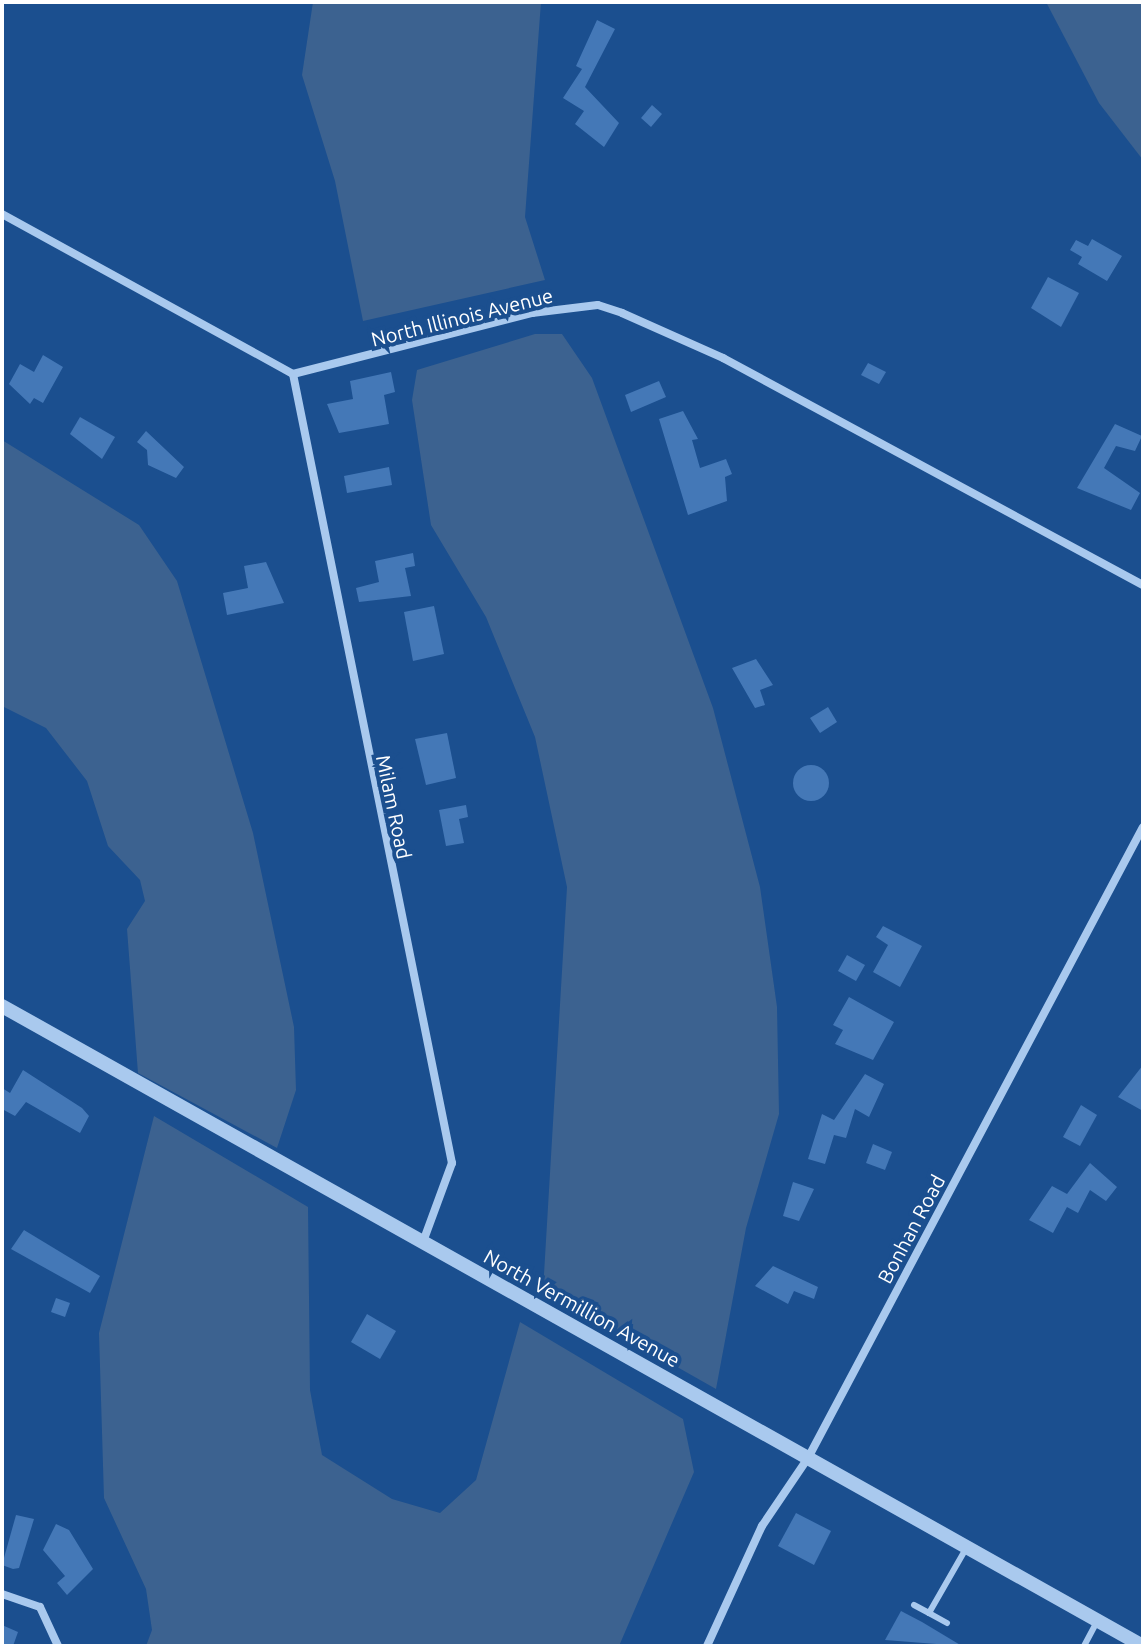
<!DOCTYPE html>
<html>
<head>
<meta charset="utf-8">
<style>
  body { margin:0 }
  #map { position:relative; width:1145px; height:1648px; overflow:hidden; background:#1b4f8f; font-family:Ubuntu,sans-serif }
  div>[style] { position:absolute }
  .water>* { inset:0; background:#3c6290 }
  .building>* { inset:0; background:#4478b7 }
  .round { border-radius:50% }
  .service>* { height:6px; margin:-3px; padding:0 3px; transform-origin:3px; border-radius:3px; background:#a9c9ee }
  .minor>* { height:8px; margin:-4px; padding:0 4px; transform-origin:4px; border-radius:4px; background:#a9c9ee }
  .tertiary>* { height:14px; margin:-7px; padding:0 7px; transform-origin:7px; border-radius:7px; background:#a9c9ee }
  span { translate:-50% -50%; white-space:nowrap; text-align:center; line-height:1.15; -webkit-text-stroke:8px #1b4f8f; paint-order:stroke }
  .street-label { font-size:20px; color:#fff }
  .frame { position:absolute; inset:0; border:4px solid #fff; pointer-events:none }
</style>
</head>
<body>
<div id="map">
  <div class="water">
    <div style="clip-path:polygon(313px 2px,541px 2px,525px 217px,545px 280px,363px 321px,335px 181px,302px 75px)"></div>
    <div style="clip-path:polygon(1046px 2px,1143px 2px,1143px 160px,1099px 103px)"></div>
    <div style="clip-path:polygon(535px 334px,562px 334px,592px 378px,713px 708px,760px 887px,777px 1007px,779px 1114px,746px 1228px,716px 1389px,543px 1291px,567px 887px,535px 737px,486px 617px,431px 525px,412px 400px,417px 370px)"></div>
    <div style="clip-path:polygon(2px 440px,139px 525px,177px 581px,253px 833px,294px 1027px,296px 1090px,277px 1148px,138px 1073px,127px 929px,145px 901px,140px 880px,108px 846px,87px 781px,46px 728px,2px 706px)"></div>
    <div style="clip-path:polygon(154px 1116px,308px 1207px,310px 1390px,322px 1455px,392px 1499px,440px 1513px,476px 1480px,520px 1322px,683px 1419px,694px 1472px,619px 1646px,146px 1646px,152px 1630px,146px 1589px,104px 1498px,99px 1333px)"></div>
  </div>
  <div class="building">
    <div style="clip-path:polygon(597px 20px,615px 29px,585px 87px,619px 123px,604px 147px,575px 124px,584px 111px,563px 98px,582px 69px,576px 66px)"></div>
    <div style="clip-path:polygon(652px 105px,662px 114px,651px 127px,641px 118px)"></div>
    <div style="clip-path:polygon(1092px 239px,1122px 256px,1107px 281px,1078px 264px,1082px 257px,1070px 250px,1076px 240px,1088px 246px)"></div>
    <div style="clip-path:polygon(1048px 277px,1079px 293px,1061px 327px,1031px 308px)"></div>
    <div style="clip-path:polygon(43px 355px,63px 367px,43px 403px,34px 398px,30px 404px,9px 384px,20px 364px,34px 372px)"></div>
    <div style="clip-path:polygon(868px 363px,886px 372px,879px 384px,861px 375px)"></div>
    <div style="clip-path:polygon(391px 372px,395px 392px,384px 395px,389px 424px,339px 433px,327px 404px,353px 399px,350px 381px)"></div>
    <div style="clip-path:polygon(659px 381px,666px 397px,631px 412px,625px 395px)"></div>
    <div style="clip-path:polygon(683px 411px,698px 439px,692px 440px,700px 468px,726px 459px,732px 474px,725px 477px,727px 501px,688px 515px,659px 419px)"></div>
    <div style="clip-path:polygon(80px 417px,115px 437px,102px 459px,70px 434px)"></div>
    <div style="clip-path:polygon(1115px 424px,1142px 436px,1135px 451px,1116px 446px,1104px 468px,1140px 493px,1131px 510px,1077px 488px)"></div>
    <div style="clip-path:polygon(146px 431px,184px 467px,176px 478px,148px 465px,147px 450px,137px 442px)"></div>
    <div style="clip-path:polygon(389px 467px,392px 485px,347px 493px,344px 476px)"></div>
    <div style="clip-path:polygon(413px 553px,415px 566px,405px 568px,411px 596px,359px 602px,356px 588px,379px 582px,375px 561px)"></div>
    <div style="clip-path:polygon(266px 562px,284px 603px,227px 615px,223px 593px,248px 588px,244px 566px)"></div>
    <div style="clip-path:polygon(434px 606px,444px 654px,413px 661px,404px 612px)"></div>
    <div style="clip-path:polygon(756px 659px,773px 685px,760px 690px,765px 705px,755px 708px,732px 668px)"></div>
    <div style="clip-path:polygon(828px 707px,837px 722px,820px 733px,810px 718px)"></div>
    <div style="clip-path:polygon(447px 733px,456px 778px,426px 785px,415px 739px)"></div>
    <div class="round" style="left:793px;top:765px;width:36px;height:36px"></div>
    <div style="clip-path:polygon(466px 805px,468px 817px,459px 819px,464px 843px,446px 846px,439px 810px)"></div>
    <div style="clip-path:polygon(883px 926px,922px 946px,900px 987px,873px 972px,888px 945px,876px 937px)"></div>
    <div style="clip-path:polygon(847px 955px,865px 965px,856px 981px,838px 971px)"></div>
    <div style="clip-path:polygon(849px 997px,894px 1022px,873px 1060px,835px 1044px,843px 1030px,833px 1025px)"></div>
    <div style="clip-path:polygon(1143px 1065px,1143px 1111px,1118px 1097px)"></div>
    <div style="clip-path:polygon(23px 1070px,82px 1108px,89px 1116px,80px 1133px,26px 1102px,15px 1116px,2px 1109px,2px 1088px,10px 1093px)"></div>
    <div style="clip-path:polygon(865px 1074px,884px 1084px,869px 1117px,855px 1109px,846px 1138px,834px 1135px,825px 1164px,808px 1159px,822px 1114px,834px 1120px)"></div>
    <div style="clip-path:polygon(1081px 1105px,1097px 1115px,1080px 1146px,1063px 1137px)"></div>
    <div style="clip-path:polygon(873px 1144px,892px 1152px,885px 1170px,866px 1163px)"></div>
    <div style="clip-path:polygon(1090px 1163px,1117px 1187px,1106px 1201px,1090px 1190px,1078px 1213px,1067px 1207px,1053px 1233px,1029px 1220px,1052px 1186px,1067px 1194px)"></div>
    <div style="clip-path:polygon(793px 1182px,814px 1189px,799px 1221px,783px 1216px)"></div>
    <div style="clip-path:polygon(24px 1230px,100px 1276px,90px 1293px,11px 1249px)"></div>
    <div style="clip-path:polygon(773px 1266px,818px 1287px,814px 1299px,794px 1291px,788px 1304px,755px 1286px)"></div>
    <div style="clip-path:polygon(56px 1298px,70px 1303px,65px 1317px,51px 1312px)"></div>
    <div style="clip-path:polygon(367px 1314px,396px 1331px,380px 1359px,351px 1342px)"></div>
    <div style="clip-path:polygon(796px 1513px,831px 1531px,814px 1565px,778px 1546px)"></div>
    <div style="clip-path:polygon(16px 1515px,34px 1519px,19px 1568px,13px 1569px,2px 1565px)"></div>
    <div style="clip-path:polygon(56px 1524px,69px 1530px,93px 1569px,67px 1595px,57px 1583px,65px 1576px,43px 1550px)"></div>
    <div style="clip-path:polygon(901px 1611px,922px 1622px,962px 1646px,885px 1640px)"></div>
    <div style="clip-path:polygon(2px 1625px,18px 1632px,13px 1646px,2px 1646px)"></div>
  </div>
  <div class="service">
    <div style="left:914px;top:1605px;width:17px;rotate:28deg"></div>
    <div style="left:947px;top:1623px;width:21px;rotate:-151deg"></div>
    <div style="left:929px;top:1613px;width:76px;rotate:-60.1deg"></div>
    <div style="left:1084px;top:1646px;width:30px;rotate:-62deg"></div>
  </div>
  <div class="minor">
    <div style="left:2px;top:214px;width:332px;rotate:28.8deg"></div>
    <div style="left:293px;top:374px;width:247px;rotate:-14.3deg"></div>
    <div style="left:532px;top:313px;width:66px;rotate:-6.9deg"></div>
    <div style="left:598px;top:305px;width:25px;rotate:18deg"></div>
    <div style="left:622px;top:313px;width:111px;rotate:24deg"></div>
    <div style="left:723px;top:358px;width:477px;rotate:28.4deg"></div>
    <div style="left:293px;top:374px;width:805px;rotate:78.61deg"></div>
    <div style="left:452px;top:1163px;width:84px;rotate:110.2deg"></div>
    <div style="left:2px;top:1594px;width:40px;rotate:18.9deg"></div>
    <div style="left:40px;top:1607px;width:43px;rotate:65.2deg"></div>
    <div style="left:707px;top:1646px;width:132px;rotate:-65.4deg"></div>
    <div style="left:762px;top:1526px;width:82px;rotate:-55.9deg"></div>
    <div style="left:808px;top:1458px;width:714px;rotate:-62.04deg"></div>
  </div>
  <div class="tertiary">
    <div style="left:2px;top:1006px;width:1308px;rotate:29.29deg"></div>
  </div>
  <div class="street-label">
    <span style="left:462px;top:317px;rotate:-14deg">North Illinois Avenue</span>
    <span style="left:394px;top:807px;rotate:78deg">Milam Road</span>
    <span style="left:911px;top:1229px;rotate:-62deg">Bonhan Road</span>
    <span style="left:582px;top:1308px;rotate:29deg">North Vermillion Avenue</span>
  </div>
  <div class="frame"></div>
</div>
</body>
</html>
